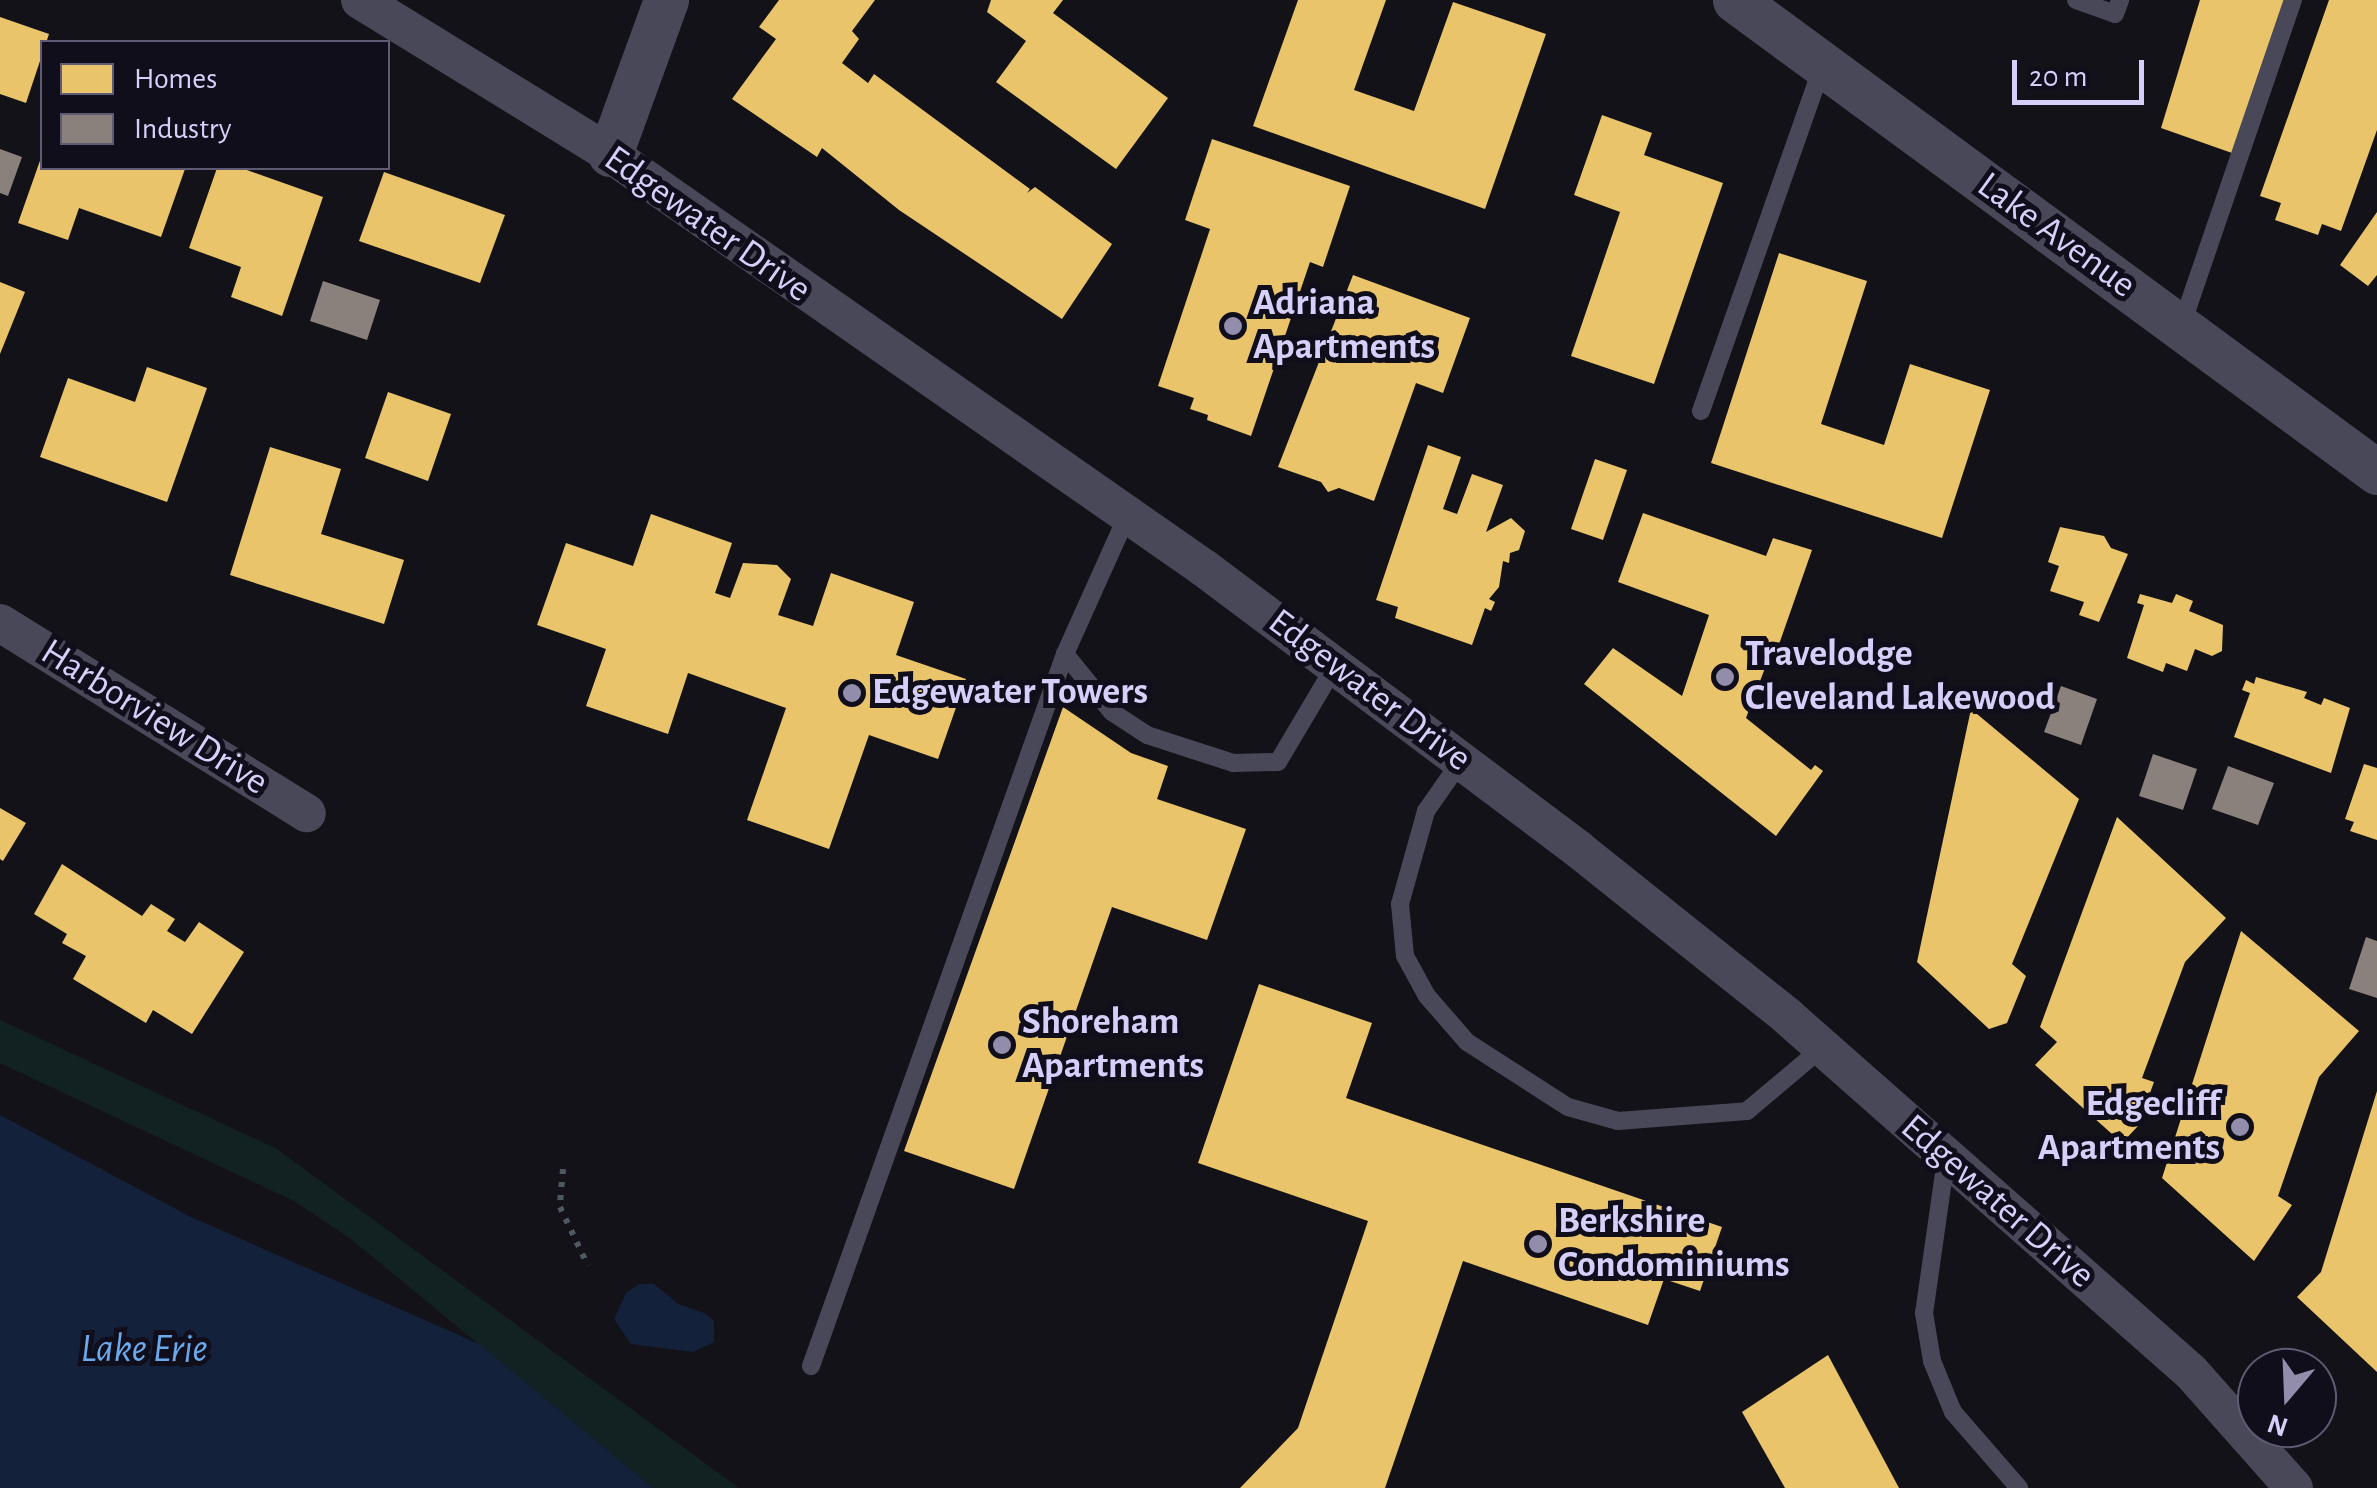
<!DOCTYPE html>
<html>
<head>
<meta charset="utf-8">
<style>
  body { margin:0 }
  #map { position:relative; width:2377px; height:1488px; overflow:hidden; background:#131218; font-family:"Alegreya Sans",sans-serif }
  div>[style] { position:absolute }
  .green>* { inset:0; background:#122223 }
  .water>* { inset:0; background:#14213b }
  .homes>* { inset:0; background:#e9c46a }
  .industry>* { inset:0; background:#8a817c }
  .path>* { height:6px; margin-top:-3px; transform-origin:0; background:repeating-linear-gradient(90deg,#4d5863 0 5px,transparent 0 13px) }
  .service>* { height:18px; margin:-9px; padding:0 9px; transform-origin:9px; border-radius:9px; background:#494858 }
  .minor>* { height:38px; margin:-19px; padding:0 19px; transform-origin:19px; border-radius:19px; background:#494858 }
  .tertiary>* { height:45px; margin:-22.5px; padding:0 22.5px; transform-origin:22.5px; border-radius:22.5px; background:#494858 }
  .dots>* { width:28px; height:28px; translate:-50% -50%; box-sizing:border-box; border:5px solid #110e1c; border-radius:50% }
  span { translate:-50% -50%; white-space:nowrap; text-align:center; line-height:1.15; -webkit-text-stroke:10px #110e1c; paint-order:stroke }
  .street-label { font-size:38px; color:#d6cff9 }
  .poi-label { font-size:38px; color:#d6cff9; font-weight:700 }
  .left { translate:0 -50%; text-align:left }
  .right { translate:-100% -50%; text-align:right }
  .water-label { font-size:40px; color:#6aa9eb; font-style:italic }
  .legend { position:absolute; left:40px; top:40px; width:350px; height:130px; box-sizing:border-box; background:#110e1c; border:2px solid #605b74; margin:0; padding:12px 18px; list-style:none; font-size:30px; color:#d6cff9 }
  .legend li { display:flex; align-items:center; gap:20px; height:50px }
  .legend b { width:50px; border:2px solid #605b74 }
  .north { position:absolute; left:2237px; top:1348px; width:100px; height:100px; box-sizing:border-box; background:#110e1c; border:2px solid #605b74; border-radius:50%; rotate:199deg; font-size:28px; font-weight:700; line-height:40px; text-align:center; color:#d6cff9 }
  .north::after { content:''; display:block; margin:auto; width:35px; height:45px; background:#928daa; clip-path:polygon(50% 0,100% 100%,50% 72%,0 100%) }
  .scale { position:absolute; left:2012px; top:60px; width:132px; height:45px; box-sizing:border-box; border:5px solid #d6cff9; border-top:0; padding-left:12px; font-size:30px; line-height:35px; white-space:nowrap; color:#d6cff9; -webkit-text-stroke:8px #110e1c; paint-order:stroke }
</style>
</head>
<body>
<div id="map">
  <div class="green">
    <div style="clip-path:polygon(0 1020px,277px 1149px,739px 1488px,653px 1488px,351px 1239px,294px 1201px,0 1063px)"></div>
  </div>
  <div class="water">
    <div style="clip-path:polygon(0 1115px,189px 1216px,479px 1344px,653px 1488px,0 1488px)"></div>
    <div style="clip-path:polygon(639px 1284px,654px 1284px,678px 1304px,704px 1313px,714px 1321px,714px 1342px,693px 1352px,631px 1344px,614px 1319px,626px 1293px)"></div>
  </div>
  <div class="homes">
    <div style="clip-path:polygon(779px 0,875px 0,852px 31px,859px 39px,842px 63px,868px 83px,874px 74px,1030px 189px,1027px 193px,1035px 187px,1112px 244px,1062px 319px,899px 210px,822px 148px,817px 157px,732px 99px,776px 39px,759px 27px)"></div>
    <div style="clip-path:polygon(991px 0,1063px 0,1053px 13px,1168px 98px,1116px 169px,996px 82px,1026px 41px,987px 12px)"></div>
    <div style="clip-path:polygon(1298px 0,1386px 0,1354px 90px,1414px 111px,1453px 2px,1546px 34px,1485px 209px,1253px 126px)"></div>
    <div style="clip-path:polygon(2200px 0,2284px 0,2232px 153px,2161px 128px)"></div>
    <div style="clip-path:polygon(2329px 0,2377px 0,2377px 130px,2341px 231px,2322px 224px,2318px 235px,2275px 220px,2281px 203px,2260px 196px)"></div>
    <div style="clip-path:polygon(0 17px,49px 34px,26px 103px,0 94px)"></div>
    <div style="clip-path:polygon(1602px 115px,1652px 133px,1644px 155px,1723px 183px,1654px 384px,1571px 356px,1620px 212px,1574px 195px)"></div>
    <div style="clip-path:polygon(1212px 139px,1350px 186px,1323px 267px,1310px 262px,1251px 436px,1207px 420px,1208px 415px,1190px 409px,1194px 398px,1158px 386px,1210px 229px,1185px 220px)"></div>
    <div style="clip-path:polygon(42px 155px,42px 168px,185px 169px,161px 237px,79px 208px,68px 240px,18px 223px)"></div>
    <div style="clip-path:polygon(217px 168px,241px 168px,323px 197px,282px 316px,231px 297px,241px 267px,189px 248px)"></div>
    <div style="clip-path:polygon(384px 172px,505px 215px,480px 283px,359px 241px)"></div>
    <div style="clip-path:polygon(2377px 212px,2377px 275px,2368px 286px,2340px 265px)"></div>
    <div style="clip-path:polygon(1779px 253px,1867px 281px,1821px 424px,1884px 445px,1910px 364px,1990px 390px,1942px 538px,1711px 463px)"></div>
    <div style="clip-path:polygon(1353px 275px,1470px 318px,1443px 393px,1416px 383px,1374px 501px,1339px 488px,1328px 492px,1321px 482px,1278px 467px)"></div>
    <div style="clip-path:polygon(0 282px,25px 292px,0 354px)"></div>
    <div style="clip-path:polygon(147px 367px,207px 388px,167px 502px,40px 457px,68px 378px,135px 402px)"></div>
    <div style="clip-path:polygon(388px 392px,451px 414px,428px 481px,365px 458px)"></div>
    <div style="clip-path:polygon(1428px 445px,1461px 457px,1443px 509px,1457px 514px,1472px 474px,1503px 485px,1486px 532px,1511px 518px,1525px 531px,1519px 550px,1510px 553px,1509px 563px,1503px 561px,1499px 587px,1489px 599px,1495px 602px,1491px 611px,1485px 608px,1472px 645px,1395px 618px,1398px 607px,1376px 600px)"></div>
    <div style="clip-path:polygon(270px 447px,341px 469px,321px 534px,404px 560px,384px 624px,230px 575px)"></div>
    <div style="clip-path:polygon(1595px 459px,1627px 470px,1603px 540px,1571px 529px)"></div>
    <div style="clip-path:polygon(1643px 513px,1766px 556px,1773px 538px,1812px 550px,1770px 670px,1765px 668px,1746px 718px,1811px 770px,1815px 765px,1823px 771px,1776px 836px,1584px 684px,1613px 648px,1682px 696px,1709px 615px,1618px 582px)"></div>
    <div style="clip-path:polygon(651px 514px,732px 543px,715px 593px,730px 598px,743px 563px,777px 565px,791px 579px,778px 615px,813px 626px,831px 573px,914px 602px,896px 655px,966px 679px,938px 759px,869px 735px,829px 849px,747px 820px,786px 708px,688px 673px,668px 734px,586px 706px,606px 649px,537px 625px,566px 543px,633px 566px)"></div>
    <div style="clip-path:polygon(2060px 527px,2104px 536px,2111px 548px,2128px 554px,2099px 622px,2079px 615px,2084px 602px,2050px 591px,2059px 566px,2048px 562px)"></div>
    <div style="clip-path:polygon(2140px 594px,2172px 603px,2176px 594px,2193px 601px,2189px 611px,2223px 625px,2222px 651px,2212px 656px,2195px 649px,2187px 671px,2166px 663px,2163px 672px,2127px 658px,2144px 605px,2137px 603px)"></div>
    <div style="clip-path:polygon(2256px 677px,2307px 692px,2304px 698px,2321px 705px,2324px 698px,2350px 708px,2331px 773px,2234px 737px,2250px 693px,2242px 690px,2246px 680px,2254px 684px)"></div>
    <div style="clip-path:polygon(1063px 707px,1131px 753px,1168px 766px,1157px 799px,1246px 829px,1207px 940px,1112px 907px,1014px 1189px,904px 1151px)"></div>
    <div style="clip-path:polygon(1971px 709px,2079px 799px,2012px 964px,2026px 976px,2007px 1023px,1989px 1029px,1917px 962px)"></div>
    <div style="clip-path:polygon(2364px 764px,2377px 768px,2377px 840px,2350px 831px,2354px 822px,2345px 819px)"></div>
    <div style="clip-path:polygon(0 808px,26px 823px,3px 861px,0 859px)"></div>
    <div style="clip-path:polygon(2117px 817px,2226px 918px,2185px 962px,2142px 1078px,2154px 1082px,2138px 1126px,2122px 1143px,2035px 1065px,2057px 1042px,2040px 1027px)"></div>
    <div style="clip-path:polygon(62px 864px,142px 916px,151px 904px,175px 919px,167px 931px,185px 942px,199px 922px,244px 952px,192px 1034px,153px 1010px,146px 1023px,73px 979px,86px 956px,62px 943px,67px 934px,34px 914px)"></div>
    <div style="clip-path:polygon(2241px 931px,2359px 1031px,2319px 1077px,2278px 1196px,2292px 1205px,2254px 1261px,2162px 1178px)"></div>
    <div style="clip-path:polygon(1259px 984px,1372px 1023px,1346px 1098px,1722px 1227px,1700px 1291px,1664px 1279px,1648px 1325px,1463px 1261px,1385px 1488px,1240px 1488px,1298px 1428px,1368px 1221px,1198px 1163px)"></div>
    <div style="clip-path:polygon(2377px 1091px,2377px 1372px,2297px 1297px,2321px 1272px)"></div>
    <div style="clip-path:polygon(1828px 1355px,1899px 1488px,1785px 1488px,1742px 1412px)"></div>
  </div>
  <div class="industry">
    <div style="clip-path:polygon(0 149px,22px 157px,8px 196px,0 193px)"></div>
    <div style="clip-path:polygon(323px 281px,380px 300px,367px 340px,310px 321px)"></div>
    <div style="clip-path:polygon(2061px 686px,2097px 699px,2081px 745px,2044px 732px)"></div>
    <div style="clip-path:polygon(2153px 754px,2197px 769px,2183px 810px,2139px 796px)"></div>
    <div style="clip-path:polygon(2228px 766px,2274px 783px,2258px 825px,2212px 809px)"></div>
    <div style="clip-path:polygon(2366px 937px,2377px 941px,2377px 998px,2349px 989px)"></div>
  </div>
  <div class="path">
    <div style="left:563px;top:1169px;width:38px;rotate:95deg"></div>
    <div style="left:560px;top:1207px;width:65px;rotate:64.6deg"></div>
  </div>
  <div class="service">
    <div style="left:2076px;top:0;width:41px;rotate:19.7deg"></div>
    <div style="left:2115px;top:14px;width:15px;rotate:-70deg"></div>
    <div style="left:2181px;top:327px;width:346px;rotate:-71.1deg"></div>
    <div style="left:1701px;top:411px;width:367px;rotate:-70.6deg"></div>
    <div style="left:1065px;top:654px;width:75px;rotate:51deg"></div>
    <div style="left:1112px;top:712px;width:42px;rotate:33.3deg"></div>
    <div style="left:1147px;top:735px;width:90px;rotate:18deg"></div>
    <div style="left:1233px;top:763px;width:45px;rotate:-1.3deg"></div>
    <div style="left:1278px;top:762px;width:112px;rotate:-59.3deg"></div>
    <div style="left:1461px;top:761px;width:61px;rotate:125deg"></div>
    <div style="left:1426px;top:811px;width:97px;rotate:105.6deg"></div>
    <div style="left:1400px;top:904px;width:52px;rotate:84.5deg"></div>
    <div style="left:1405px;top:956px;width:46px;rotate:61.2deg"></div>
    <div style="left:1427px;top:996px;width:61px;rotate:49deg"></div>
    <div style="left:1467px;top:1042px;width:120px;rotate:32.8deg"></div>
    <div style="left:1568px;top:1107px;width:52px;rotate:15.6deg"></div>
    <div style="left:1618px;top:1121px;width:129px;rotate:-4.4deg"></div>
    <div style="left:1747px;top:1111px;width:99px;rotate:-40.1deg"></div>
    <div style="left:1946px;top:1159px;width:156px;rotate:98.1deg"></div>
    <div style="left:1924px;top:1313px;width:49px;rotate:80.5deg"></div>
    <div style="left:1932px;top:1361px;width:55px;rotate:67.6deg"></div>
    <div style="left:1953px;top:1412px;width:101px;rotate:49deg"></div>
    <div style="left:811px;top:1366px;width:756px;rotate:-70.37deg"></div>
    <div style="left:1065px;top:654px;width:151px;rotate:-65.8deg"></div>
  </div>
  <div class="minor">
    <div style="left:360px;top:0;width:294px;rotate:31.6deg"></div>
    <div style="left:610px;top:154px;width:724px;rotate:34.88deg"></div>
    <div style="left:1204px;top:568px;width:468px;rotate:36.9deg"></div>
    <div style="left:1578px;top:849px;width:268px;rotate:38.6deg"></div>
    <div style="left:1787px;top:1016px;width:538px;rotate:41.39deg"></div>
    <div style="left:2191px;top:1372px;width:155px;rotate:48.4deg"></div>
    <div style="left:0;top:623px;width:361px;rotate:31.8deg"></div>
  </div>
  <div class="tertiary">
    <div style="left:1735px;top:0;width:797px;rotate:36.32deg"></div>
    <div style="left:610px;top:154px;width:164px;rotate:-70deg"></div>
  </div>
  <div class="dots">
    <div style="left:1233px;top:326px;background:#928daa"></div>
    <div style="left:1725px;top:677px;background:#928daa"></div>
    <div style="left:852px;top:693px;background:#928daa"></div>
    <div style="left:1002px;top:1045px;background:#928daa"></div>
    <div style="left:2240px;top:1127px;background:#928daa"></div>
    <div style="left:1538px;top:1244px;background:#928daa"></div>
  </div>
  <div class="street-label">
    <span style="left:707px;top:225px;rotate:35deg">Edgewater Drive</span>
    <span style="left:2056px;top:236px;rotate:36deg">Lake Avenue</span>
    <span style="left:1369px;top:691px;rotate:37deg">Edgewater Drive</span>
    <span style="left:154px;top:718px;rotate:32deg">Harborview Drive</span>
    <span style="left:1997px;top:1202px;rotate:41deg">Edgewater Drive</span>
  </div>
  <div class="poi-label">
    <span class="left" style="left:1253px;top:326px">Adriana<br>Apartments</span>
    <span class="left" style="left:1745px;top:677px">Travelodge<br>Cleveland Lakewood</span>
    <span class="left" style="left:872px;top:693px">Edgewater Towers</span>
    <span class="left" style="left:1022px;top:1045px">Shoreham<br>Apartments</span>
    <span class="right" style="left:2220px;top:1127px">Edgecliff<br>Apartments</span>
    <span class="left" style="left:1558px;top:1244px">Berkshire<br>Condominiums</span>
  </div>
  <div class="water-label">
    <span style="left:144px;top:1349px">Lake Erie</span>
  </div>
  <ul class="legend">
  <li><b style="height:28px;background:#e9c46a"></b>Homes</li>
  <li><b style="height:28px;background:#8a817c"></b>Industry</li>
  </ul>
  <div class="north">N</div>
  <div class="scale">20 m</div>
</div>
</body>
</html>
